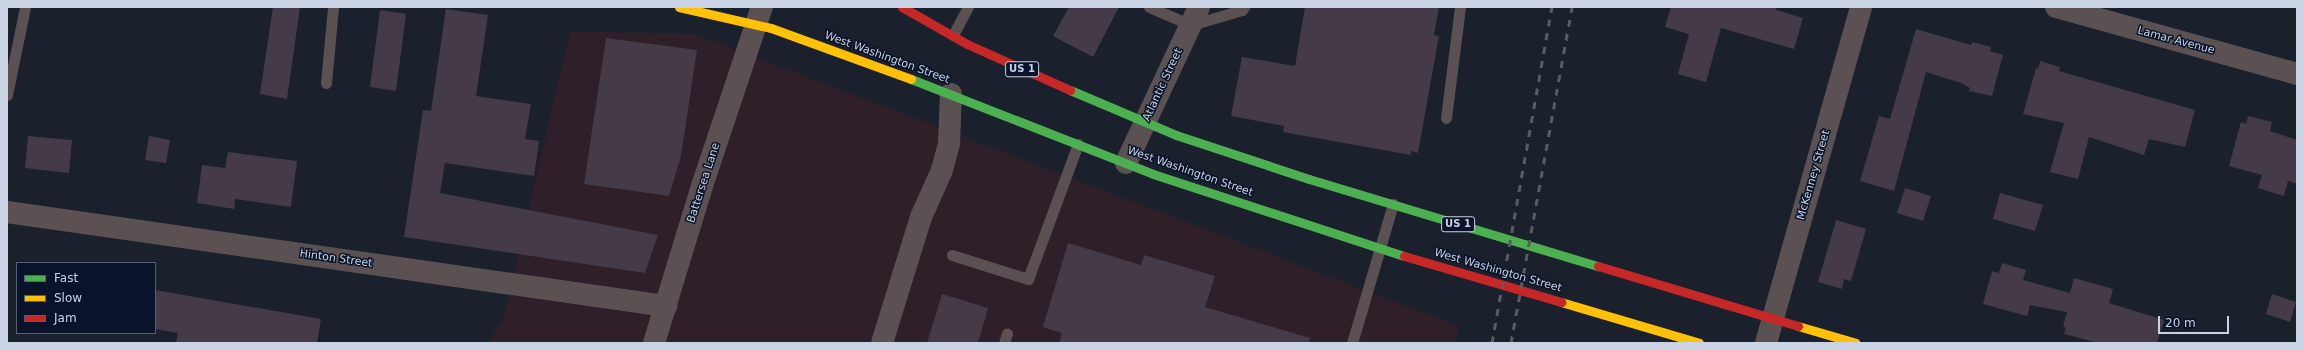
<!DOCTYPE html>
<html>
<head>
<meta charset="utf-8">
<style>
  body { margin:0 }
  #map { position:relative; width:2304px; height:350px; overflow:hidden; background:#1a202c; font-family:"DejaVu Sans",sans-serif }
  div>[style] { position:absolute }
  .industrial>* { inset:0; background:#2e1f28 }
  .building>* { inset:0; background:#453a47 }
  .lane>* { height:11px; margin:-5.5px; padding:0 5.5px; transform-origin:5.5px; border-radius:5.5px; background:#5b5153 }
  .street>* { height:22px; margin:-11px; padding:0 11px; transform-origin:11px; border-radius:11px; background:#5b5153 }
  .fast>* { height:9px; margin:-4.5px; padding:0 4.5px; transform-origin:4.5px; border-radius:4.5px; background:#4caf50 }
  .slow>* { height:9px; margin:-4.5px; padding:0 4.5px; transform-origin:4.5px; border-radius:4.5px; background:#ffc107 }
  .jam>* { height:9px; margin:-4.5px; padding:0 4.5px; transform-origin:4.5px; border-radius:4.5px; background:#c62828 }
  .rail>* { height:3px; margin-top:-1.5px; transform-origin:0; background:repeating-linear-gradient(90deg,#5b5a5e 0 7px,transparent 0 14px) }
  span { translate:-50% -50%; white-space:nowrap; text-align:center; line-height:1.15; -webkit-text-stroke:3px #09142a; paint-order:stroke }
  .shield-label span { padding:1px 3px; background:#09142a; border:1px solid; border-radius:3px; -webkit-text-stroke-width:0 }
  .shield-label { font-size:10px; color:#cad3e3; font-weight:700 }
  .street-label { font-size:11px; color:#cad3e3 }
  .frame { position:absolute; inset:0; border:8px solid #cad3e3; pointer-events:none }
  .legend { position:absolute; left:16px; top:262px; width:140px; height:72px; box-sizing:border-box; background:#09142a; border:1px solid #566074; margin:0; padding:5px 7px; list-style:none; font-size:12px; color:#cad3e3 }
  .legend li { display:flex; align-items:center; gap:8px; height:20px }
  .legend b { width:20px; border:1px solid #566074 }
  .scale { position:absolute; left:2158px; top:316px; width:71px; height:18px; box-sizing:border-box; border:2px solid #cad3e3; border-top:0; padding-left:5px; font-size:12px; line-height:14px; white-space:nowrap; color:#cad3e3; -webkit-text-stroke:3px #09142a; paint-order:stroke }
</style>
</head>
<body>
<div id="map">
  <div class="industrial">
    <div style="clip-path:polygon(570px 31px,695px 34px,1459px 326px,1455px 343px,488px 343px,503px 320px)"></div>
  </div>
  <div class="building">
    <div style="clip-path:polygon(273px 7px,300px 7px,287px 99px,260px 94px)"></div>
    <div style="clip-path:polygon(1069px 7px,1119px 7px,1093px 57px,1053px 36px)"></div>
    <div style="clip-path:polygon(1305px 7px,1439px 7px,1434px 35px,1439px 36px,1418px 153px,1411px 151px,1411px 155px,1283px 132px,1284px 126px,1231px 116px,1242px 57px,1295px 66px)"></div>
    <div style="clip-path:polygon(1671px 7px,1777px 7px,1776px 10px,1803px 18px,1794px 49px,1721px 28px,1706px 82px,1678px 74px,1689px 34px,1665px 27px)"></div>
    <div style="clip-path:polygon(446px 9px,488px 15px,476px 96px,531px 104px,525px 139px,539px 141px,534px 176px,445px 163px,440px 193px,658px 235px,645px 273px,404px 237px,423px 110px,431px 111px)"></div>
    <div style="clip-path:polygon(380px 10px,406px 14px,396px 91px,370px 87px)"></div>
    <div style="clip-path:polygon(1916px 29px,1971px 45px,1972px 42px,1991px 47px,1990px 51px,2003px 55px,1992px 96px,1969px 91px,1970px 88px,1961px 83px,1926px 72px,1894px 191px,1860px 181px,1879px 116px,1890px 119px)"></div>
    <div style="clip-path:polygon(606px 38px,697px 50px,681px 156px,669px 196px,584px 184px)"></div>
    <div style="clip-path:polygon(2040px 61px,2060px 67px,2059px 71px,2195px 110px,2185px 147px,2149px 139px,2144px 155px,2089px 137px,2078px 179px,2050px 172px,2064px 123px,2023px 114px,2036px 68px,2038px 69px)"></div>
    <div style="clip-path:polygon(2248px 116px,2272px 122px,2270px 131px,2297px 140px,2297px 184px,2288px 181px,2284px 196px,2258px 188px,2262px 175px,2229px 166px,2241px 122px,2246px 124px)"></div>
    <div style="clip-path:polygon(28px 136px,72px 140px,69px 173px,25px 168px)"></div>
    <div style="clip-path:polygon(149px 136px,170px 140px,166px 163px,145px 160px)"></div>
    <div style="clip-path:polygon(228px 152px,297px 161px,291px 207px,235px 199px,234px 209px,197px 203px,202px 165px,225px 168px)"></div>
    <div style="clip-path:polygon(1905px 188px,1931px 196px,1923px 221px,1897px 213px)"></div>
    <div style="clip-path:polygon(2000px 193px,2043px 205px,2035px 231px,1993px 219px)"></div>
    <div style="clip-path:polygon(1836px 220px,1866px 229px,1851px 281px,1844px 279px,1842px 289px,1818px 282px)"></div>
    <div style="clip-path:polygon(1068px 243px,1141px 265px,1144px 255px,1215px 276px,1205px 307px,1310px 338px,1309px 343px,1059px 343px,1062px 333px,1043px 327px)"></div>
    <div style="clip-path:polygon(2002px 263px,2026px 270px,2023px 280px,2070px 293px,2074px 278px,2113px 289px,2109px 303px,2164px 320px,2157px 343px,2098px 343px,2064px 334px,2066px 328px,2063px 326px,2067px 312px,2030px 305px,2027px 316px,1983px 304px,1992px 271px,1999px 273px)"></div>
    <div style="clip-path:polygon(155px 290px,321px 319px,317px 343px,176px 343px,178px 333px,155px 329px)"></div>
    <div style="clip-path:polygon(942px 294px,988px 308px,978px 343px,927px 343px)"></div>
    <div style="clip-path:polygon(2272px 294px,2296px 302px,2290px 322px,2266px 314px)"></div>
  </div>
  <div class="lane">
    <div style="left:1149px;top:7px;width:46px;rotate:23.2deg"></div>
    <div style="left:1191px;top:25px;width:53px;rotate:-16.4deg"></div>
    <div style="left:1242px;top:10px;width:4px;rotate:-56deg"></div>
    <div style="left:953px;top:35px;width:32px;rotate:-62deg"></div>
    <div style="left:326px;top:83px;width:76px;rotate:-84.7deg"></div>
    <div style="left:7px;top:95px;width:90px;rotate:-78.4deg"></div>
    <div style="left:1446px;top:118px;width:112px;rotate:-82.8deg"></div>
    <div style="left:952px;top:255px;width:80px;rotate:17.5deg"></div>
    <div style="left:1028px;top:279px;width:144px;rotate:-69.7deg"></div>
    <div style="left:1004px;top:343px;width:10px;rotate:-73deg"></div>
    <div style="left:1352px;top:343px;width:145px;rotate:-73.6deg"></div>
  </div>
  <div class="street">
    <div style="left:2056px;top:7px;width:250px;rotate:15.5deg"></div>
    <div style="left:1126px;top:163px;width:172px;rotate:-64.9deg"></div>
    <div style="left:7px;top:212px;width:666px;rotate:8.12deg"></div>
    <div style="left:654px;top:343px;width:164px;rotate:-73deg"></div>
    <div style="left:702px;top:186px;width:189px;rotate:-71.5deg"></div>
    <div style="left:882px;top:343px;width:132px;rotate:-72.8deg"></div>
    <div style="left:921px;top:217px;width:51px;rotate:-65.9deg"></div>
    <div style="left:942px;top:170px;width:28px;rotate:-75deg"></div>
    <div style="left:949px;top:143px;width:49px;rotate:-87.7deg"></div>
    <div style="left:1766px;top:343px;width:349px;rotate:-74.2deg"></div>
  </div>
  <div class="fast">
    <div style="left:911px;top:79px;width:260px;rotate:21.4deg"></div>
    <div style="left:1153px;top:174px;width:264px;rotate:18.1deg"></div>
    <div style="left:1070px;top:90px;width:115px;rotate:23deg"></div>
    <div style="left:1176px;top:135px;width:140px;rotate:18.3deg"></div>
    <div style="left:1309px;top:179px;width:302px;rotate:16.8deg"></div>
  </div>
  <div class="slow">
    <div style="left:679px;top:7px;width:94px;rotate:12.9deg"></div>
    <div style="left:771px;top:28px;width:149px;rotate:20deg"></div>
    <div style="left:1561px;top:302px;width:144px;rotate:16.5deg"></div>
    <div style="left:1798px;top:326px;width:60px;rotate:16.3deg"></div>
  </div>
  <div class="jam">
    <div style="left:902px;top:7px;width:75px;rotate:29.6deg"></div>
    <div style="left:967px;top:44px;width:113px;rotate:24.1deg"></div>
    <div style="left:1404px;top:256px;width:164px;rotate:16.3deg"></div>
    <div style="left:1598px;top:266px;width:209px;rotate:16.7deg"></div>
  </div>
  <div class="rail">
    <div style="left:1492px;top:343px;width:341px;rotate:-79.9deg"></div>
    <div style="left:1511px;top:343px;width:341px;rotate:-79.7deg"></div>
  </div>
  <div class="shield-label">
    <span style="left:1022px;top:69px">US 1</span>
    <span style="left:1458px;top:224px">US 1</span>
  </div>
  <div class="street-label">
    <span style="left:2176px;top:41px;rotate:15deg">Lamar Avenue</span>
    <span style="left:887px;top:58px;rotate:20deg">West Washington Street</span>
    <span style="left:1163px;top:85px;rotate:-65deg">Atlantic Street</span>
    <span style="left:1190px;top:172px;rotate:19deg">West Washington Street</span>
    <span style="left:1814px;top:175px;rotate:-74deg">McKenney Street</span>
    <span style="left:704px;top:183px;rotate:-72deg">Battersea Lane</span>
    <span style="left:336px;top:259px;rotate:8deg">Hinton Street</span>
    <span style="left:1498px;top:271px;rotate:16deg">West Washington Street</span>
  </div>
  <div class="frame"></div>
  <ul class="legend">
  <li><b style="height:5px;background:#4caf50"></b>Fast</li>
  <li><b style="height:5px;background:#ffc107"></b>Slow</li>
  <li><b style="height:5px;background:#c62828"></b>Jam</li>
  </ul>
  <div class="scale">20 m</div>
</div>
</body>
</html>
